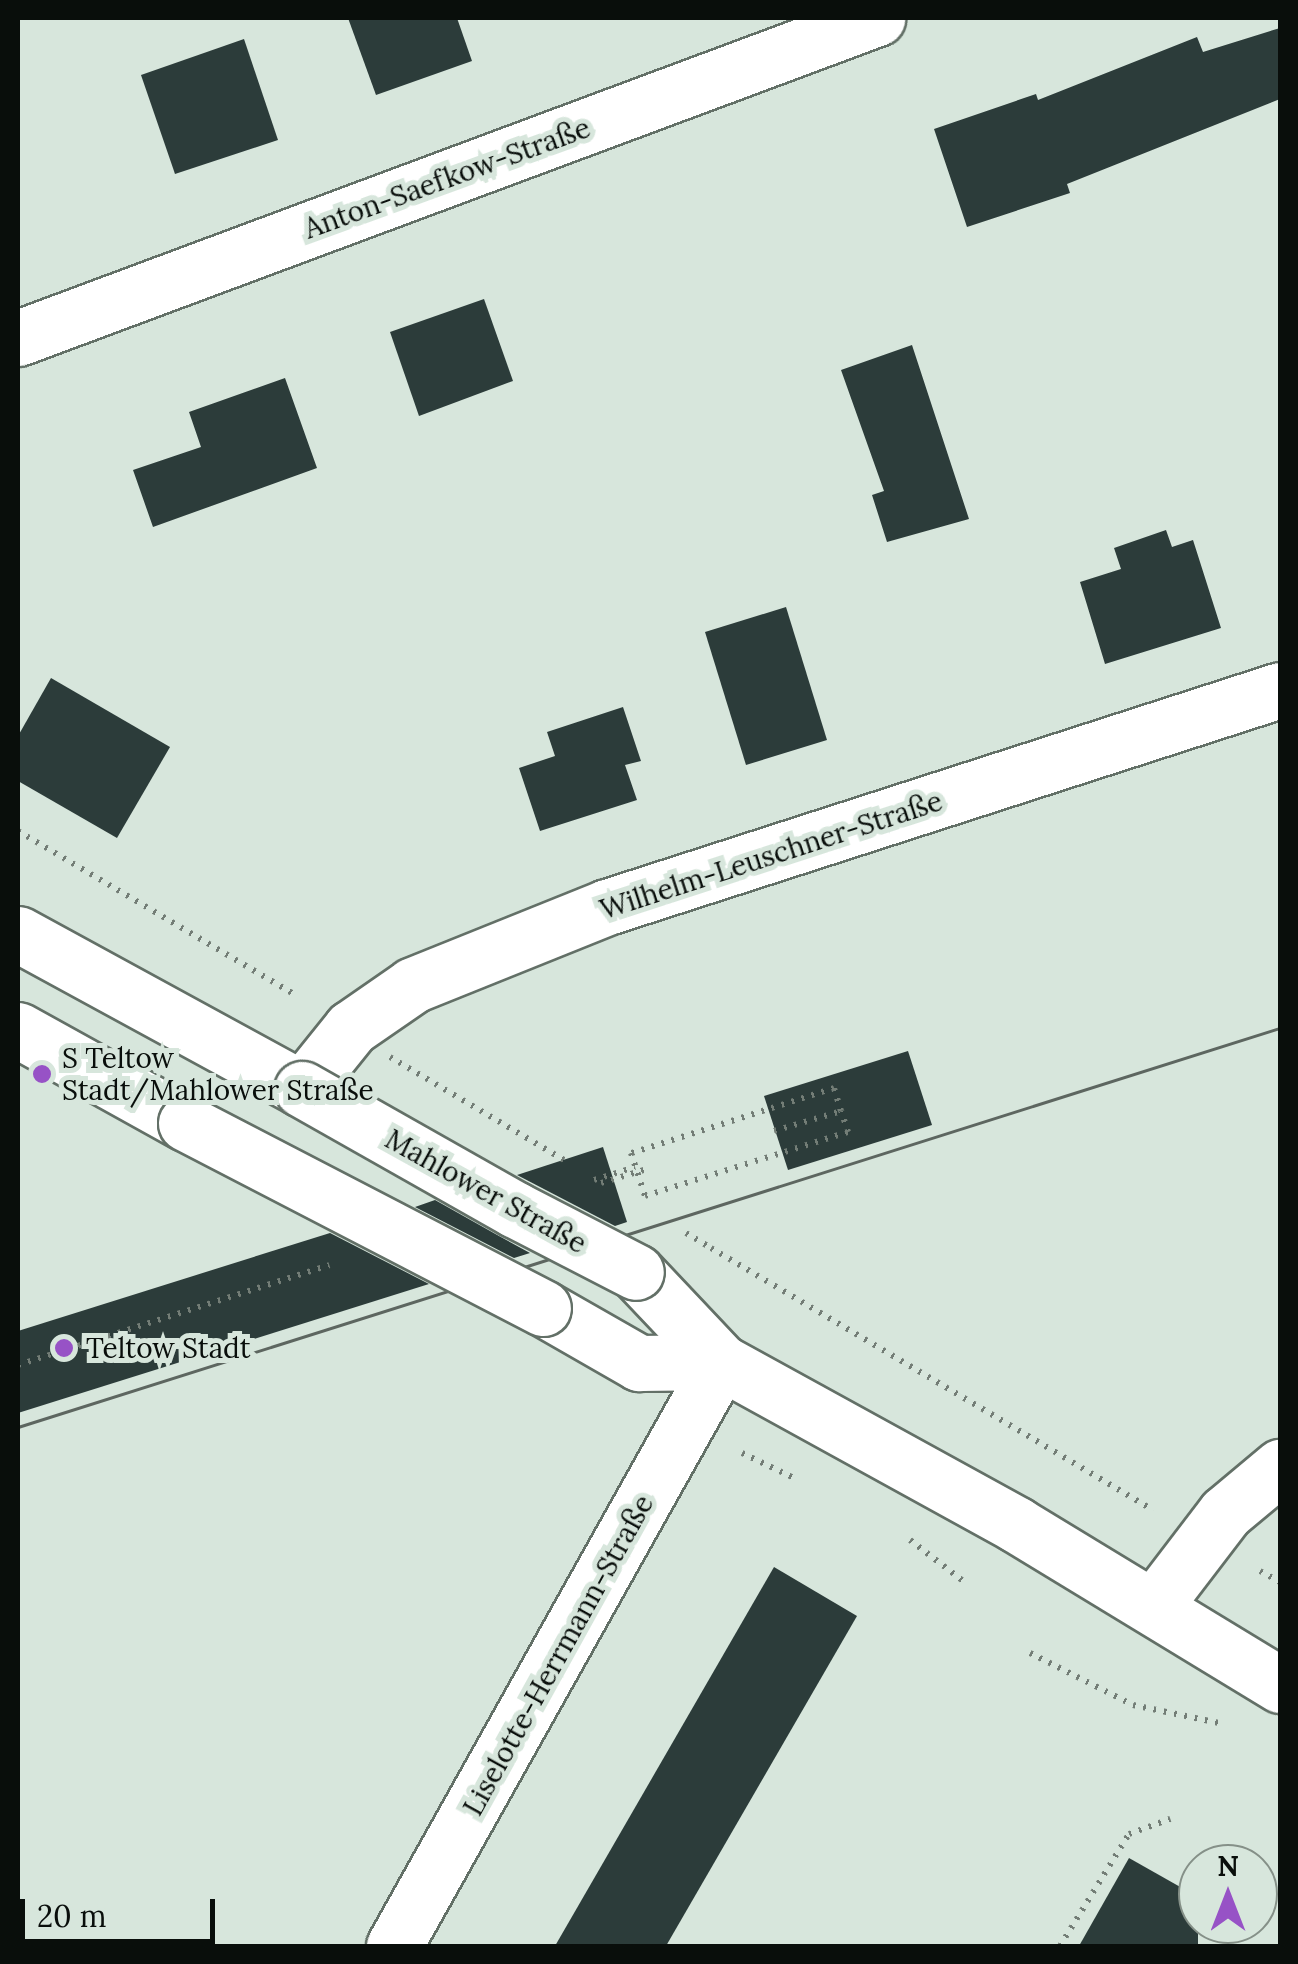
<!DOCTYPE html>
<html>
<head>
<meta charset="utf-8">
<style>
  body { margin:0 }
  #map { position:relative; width:1298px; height:1964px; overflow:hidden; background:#d7e6dc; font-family:Lora,serif }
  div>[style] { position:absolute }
  .building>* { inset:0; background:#2c3c3a }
  .path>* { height:6px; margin-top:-3px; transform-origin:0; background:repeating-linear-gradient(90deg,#737d76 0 2.5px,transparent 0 10.5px) }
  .roads { filter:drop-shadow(2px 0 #637067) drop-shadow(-2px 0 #637067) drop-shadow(0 2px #637067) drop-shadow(0 -2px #637067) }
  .street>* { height:55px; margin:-27.5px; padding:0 27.5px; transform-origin:27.5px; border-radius:27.5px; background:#fff }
  .secondary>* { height:55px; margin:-27.5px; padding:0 27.5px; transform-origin:27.5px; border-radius:27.5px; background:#fff }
  .tram>* { height:2.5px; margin:-1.25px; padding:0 1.25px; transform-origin:1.25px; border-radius:1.25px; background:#5d6660 }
  .path-bridge>* { height:6px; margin-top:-3px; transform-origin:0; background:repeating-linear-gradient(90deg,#737d76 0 2.5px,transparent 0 10.5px) }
  .bridges { filter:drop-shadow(2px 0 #637067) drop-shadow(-2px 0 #637067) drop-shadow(0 2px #637067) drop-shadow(0 -2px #637067) }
  .secondary-bridge>* { height:55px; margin:-27.5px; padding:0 27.5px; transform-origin:27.5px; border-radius:27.5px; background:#fff }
  .dots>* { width:28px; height:28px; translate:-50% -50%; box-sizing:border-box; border:5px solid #d7e6dc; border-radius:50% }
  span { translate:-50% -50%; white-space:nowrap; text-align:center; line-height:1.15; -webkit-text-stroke:10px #d7e6dc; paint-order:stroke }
  .street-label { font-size:28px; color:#090e0b }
  .poi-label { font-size:28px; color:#090e0b }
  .left { translate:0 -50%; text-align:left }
  .frame { position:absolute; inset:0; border:20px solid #090e0b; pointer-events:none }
  .north { position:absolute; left:1178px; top:1844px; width:100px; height:100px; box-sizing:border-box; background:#d7e6dc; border:2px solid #859088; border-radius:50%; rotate:0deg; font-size:28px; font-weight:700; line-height:40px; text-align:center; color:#090e0b }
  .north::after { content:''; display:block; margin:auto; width:35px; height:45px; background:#9752c6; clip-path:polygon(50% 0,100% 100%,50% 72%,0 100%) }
  .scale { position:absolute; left:20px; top:1899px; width:195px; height:45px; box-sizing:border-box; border:5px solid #090e0b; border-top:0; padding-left:12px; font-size:30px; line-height:35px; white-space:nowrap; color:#090e0b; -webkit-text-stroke:8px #d7e6dc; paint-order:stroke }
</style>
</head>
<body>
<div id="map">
  <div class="building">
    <div style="clip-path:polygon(348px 18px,457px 18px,472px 61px,376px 95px)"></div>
    <div style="clip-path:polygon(1280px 28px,1280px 99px,1067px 184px,1070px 193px,967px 227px,934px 129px,1036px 94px,1038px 100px,1197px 37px,1203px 52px)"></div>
    <div style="clip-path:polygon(244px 39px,278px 140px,175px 174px,141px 75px)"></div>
    <div style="clip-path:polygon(484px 299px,513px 381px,419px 416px,390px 332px)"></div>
    <div style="clip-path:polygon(912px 345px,969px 519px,887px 542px,872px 495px,884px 491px,841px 370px)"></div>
    <div style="clip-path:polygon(285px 378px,317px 468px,153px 527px,133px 470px,201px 447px,189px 412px)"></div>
    <div style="clip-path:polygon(1166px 530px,1172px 547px,1193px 540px,1221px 628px,1105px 664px,1080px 582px,1121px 569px,1114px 548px)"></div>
    <div style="clip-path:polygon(786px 607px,827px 740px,746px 765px,705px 632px)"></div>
    <div style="clip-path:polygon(51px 678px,170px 747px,117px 838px,18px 781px,18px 736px)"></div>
    <div style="clip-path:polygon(623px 707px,641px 761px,625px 765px,637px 800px,540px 831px,519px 768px,555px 756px,547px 732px)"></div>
    <div style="clip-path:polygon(908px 1051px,932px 1125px,788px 1170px,764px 1096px)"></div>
    <div style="clip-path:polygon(603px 1147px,627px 1222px,615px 1226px,517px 1175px)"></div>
    <div style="clip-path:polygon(435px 1200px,499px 1236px,530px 1253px,514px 1258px,415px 1207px)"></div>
    <div style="clip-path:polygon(330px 1233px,429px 1284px,18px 1413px,18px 1331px)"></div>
    <div style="clip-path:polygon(774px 1567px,857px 1616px,666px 1946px,555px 1946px)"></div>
    <div style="clip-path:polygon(1129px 1858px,1198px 1897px,1198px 1946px,1079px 1946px)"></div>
  </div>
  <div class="path">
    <div style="left:18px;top:831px;width:324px;rotate:30.6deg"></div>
    <div style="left:774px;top:1131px;width:70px;rotate:-16.6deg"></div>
    <div style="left:841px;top:1111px;width:24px;rotate:-107deg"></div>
    <div style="left:834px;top:1088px;width:213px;rotate:162.2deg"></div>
    <div style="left:631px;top:1153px;width:45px;rotate:72deg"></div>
    <div style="left:645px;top:1196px;width:213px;rotate:-17.5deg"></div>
    <div style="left:848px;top:1132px;width:22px;rotate:-108deg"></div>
    <div style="left:594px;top:1180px;width:43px;rotate:-17.6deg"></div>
    <div style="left:601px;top:1183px;width:45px;rotate:-16.8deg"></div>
    <div style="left:711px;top:1248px;width:514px;rotate:30.66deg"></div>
    <div style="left:18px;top:1365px;width:327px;rotate:-17.8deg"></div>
    <div style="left:742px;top:1453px;width:62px;rotate:25.7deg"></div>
    <div style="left:910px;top:1540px;width:66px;rotate:37.6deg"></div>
    <div style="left:1260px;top:1571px;width:23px;rotate:29deg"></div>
    <div style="left:1030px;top:1653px;width:115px;rotate:26.8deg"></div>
    <div style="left:1133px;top:1705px;width:88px;rotate:11.8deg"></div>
    <div style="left:1060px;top:1946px;width:132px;rotate:-58.4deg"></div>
    <div style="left:1129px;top:1834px;width:44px;rotate:-20.1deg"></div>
  </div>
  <div class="roads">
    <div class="street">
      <div style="left:18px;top:338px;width:917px;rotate:-20.43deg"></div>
      <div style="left:302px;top:1089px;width:78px;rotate:-51.2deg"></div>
      <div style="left:351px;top:1028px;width:75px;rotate:-34.7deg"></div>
      <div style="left:413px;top:985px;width:209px;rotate:-21.9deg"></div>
      <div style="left:607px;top:907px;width:707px;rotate:-17.87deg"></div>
      <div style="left:1154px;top:1606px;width:117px;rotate:-52.6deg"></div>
      <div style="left:1225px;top:1513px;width:72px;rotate:-39.9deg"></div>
      <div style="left:394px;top:1946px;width:669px;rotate:-60.75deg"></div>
    </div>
    <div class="secondary">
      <div style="left:18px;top:934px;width:324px;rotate:28.6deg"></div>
      <div style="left:18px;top:1030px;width:192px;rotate:29deg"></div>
      <div style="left:636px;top:1272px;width:124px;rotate:46.6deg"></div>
      <div style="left:721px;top:1362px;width:338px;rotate:28.8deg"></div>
      <div style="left:1017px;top:1525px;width:308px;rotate:31.3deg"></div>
      <div style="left:543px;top:1308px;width:111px;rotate:29.8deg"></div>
      <div style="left:639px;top:1363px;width:82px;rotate:-0.7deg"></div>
    </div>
  </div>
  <div class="tram">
    <div style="left:18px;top:1427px;width:1324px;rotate:-17.55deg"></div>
  </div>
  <div class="path-bridge">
    <div style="left:390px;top:1057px;width:202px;rotate:30.6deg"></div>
    <div style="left:686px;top:1233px;width:29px;rotate:31deg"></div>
  </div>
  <div class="bridges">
    <div class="secondary-bridge">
      <div style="left:302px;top:1089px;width:244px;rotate:29.5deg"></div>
      <div style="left:514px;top:1209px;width:137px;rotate:27.3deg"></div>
      <div style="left:186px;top:1123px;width:402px;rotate:27.4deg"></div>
    </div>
  </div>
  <div class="dots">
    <div style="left:42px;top:1074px;background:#9752c6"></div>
    <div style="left:64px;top:1348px;background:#9752c6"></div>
  </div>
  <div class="street-label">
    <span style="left:447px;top:178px;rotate:-20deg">Anton-Saefkow-Straße</span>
    <span style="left:771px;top:855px;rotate:-18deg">Wilhelm-Leuschner-Straße</span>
    <span style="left:486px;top:1191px;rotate:29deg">Mahlower Straße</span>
    <span style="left:558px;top:1655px;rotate:-61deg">Liselotte-Herrmann-Straße</span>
  </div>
  <div class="poi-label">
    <span class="left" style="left:62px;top:1074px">S Teltow<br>Stadt/Mahlower Straße</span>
    <span class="left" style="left:86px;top:1348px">Teltow Stadt</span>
  </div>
  <div class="frame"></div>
  <div class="north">N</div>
  <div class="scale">20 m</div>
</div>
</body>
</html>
